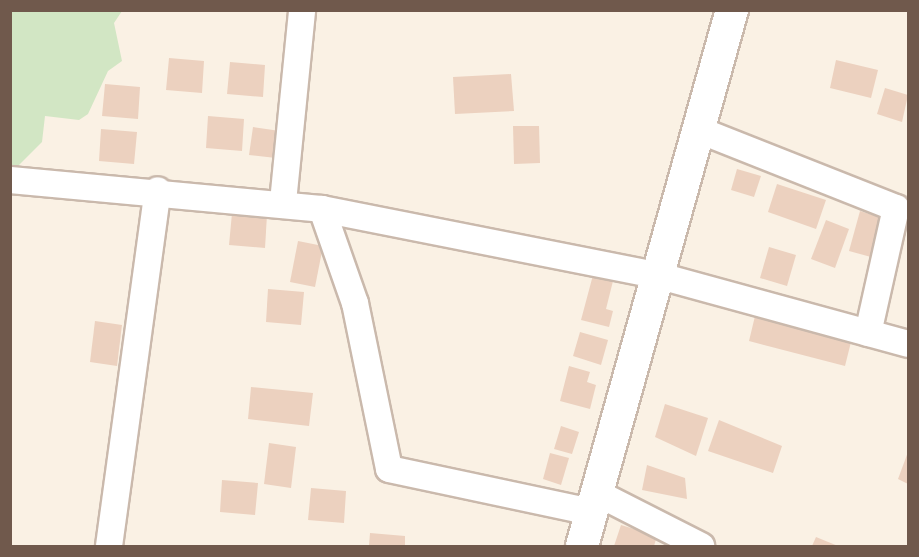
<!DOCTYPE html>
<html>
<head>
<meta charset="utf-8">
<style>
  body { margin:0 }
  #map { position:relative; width:919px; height:557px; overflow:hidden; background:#faf1e4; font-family:Raleway,sans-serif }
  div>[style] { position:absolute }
  .green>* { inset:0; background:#d2e6c4 }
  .building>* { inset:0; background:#ecd1bf }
  .roads { filter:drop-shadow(2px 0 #cab9ac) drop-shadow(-2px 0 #cab9ac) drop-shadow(0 2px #cab9ac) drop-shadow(0 -2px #cab9ac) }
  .minor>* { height:26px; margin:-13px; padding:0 13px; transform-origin:13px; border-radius:13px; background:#fff }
  .tertiary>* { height:32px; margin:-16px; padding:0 16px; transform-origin:16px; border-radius:16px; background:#fff }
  span { translate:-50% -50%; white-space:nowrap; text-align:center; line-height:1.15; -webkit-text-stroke:6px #fdf6ea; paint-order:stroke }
  .frame { position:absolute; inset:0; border:12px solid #70594c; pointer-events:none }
</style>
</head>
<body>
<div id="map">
  <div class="green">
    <div style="clip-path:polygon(11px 11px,122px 11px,114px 23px,122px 61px,108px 71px,88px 114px,79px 120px,45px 116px,42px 142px,11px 173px)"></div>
  </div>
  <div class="building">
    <div style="clip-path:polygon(169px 58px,204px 61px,202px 93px,166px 90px)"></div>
    <div style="clip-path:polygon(836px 60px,878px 70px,871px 98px,830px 88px)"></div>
    <div style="clip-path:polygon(230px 62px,265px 65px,263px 97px,227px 94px)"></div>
    <div style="clip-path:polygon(511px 74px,514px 111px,455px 114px,453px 77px)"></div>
    <div style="clip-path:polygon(105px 84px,140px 87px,138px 119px,102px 116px)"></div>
    <div style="clip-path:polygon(885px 88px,908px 95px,902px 122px,877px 114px)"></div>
    <div style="clip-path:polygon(208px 116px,244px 119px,242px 151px,206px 148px)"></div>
    <div style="clip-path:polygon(513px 126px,539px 126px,540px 163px,514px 164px)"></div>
    <div style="clip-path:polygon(253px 127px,280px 131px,276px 158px,249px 155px)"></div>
    <div style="clip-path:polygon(101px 129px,137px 132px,134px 164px,99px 161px)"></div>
    <div style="clip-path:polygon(737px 169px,761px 176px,754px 197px,731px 190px)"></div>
    <div style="clip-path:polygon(777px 184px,826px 200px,816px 229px,768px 212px)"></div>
    <div style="clip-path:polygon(860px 211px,882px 218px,871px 257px,849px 251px)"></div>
    <div style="clip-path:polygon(232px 213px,267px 215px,265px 248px,229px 245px)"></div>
    <div style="clip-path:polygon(826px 220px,849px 229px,835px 268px,811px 259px)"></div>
    <div style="clip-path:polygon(298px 241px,323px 246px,315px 287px,290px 282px)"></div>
    <div style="clip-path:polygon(769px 247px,796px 255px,787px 286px,760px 278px)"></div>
    <div style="clip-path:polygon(593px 275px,613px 281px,606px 309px,613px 311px,609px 327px,581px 320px)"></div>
    <div style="clip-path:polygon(268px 289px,304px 292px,301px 325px,266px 322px)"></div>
    <div style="clip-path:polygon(755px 316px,786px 324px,787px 318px,853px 334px,845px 366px,749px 341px)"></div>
    <div style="clip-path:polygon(95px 321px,122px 325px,117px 366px,90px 362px)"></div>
    <div style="clip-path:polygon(580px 332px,608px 340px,601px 365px,573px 356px)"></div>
    <div style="clip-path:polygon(569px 366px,590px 372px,587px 382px,596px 385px,590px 409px,560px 401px)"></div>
    <div style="clip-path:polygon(251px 387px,313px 393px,309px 426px,248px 419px)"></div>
    <div style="clip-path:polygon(665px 404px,708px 418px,696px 456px,655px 437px)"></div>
    <div style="clip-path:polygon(719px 420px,782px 446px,773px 473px,708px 451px)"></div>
    <div style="clip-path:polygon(561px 426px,579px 432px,572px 454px,554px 449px)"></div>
    <div style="clip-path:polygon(269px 443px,296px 447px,291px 488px,264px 484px)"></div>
    <div style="clip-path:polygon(908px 452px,908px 484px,898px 479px)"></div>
    <div style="clip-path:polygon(550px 453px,569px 458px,561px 485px,543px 479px)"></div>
    <div style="clip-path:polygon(647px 465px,685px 478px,687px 499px,642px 490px)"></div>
    <div style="clip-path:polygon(222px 480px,258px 483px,255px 515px,220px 512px)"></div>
    <div style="clip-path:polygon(311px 488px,346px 491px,344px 523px,308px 520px)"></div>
    <div style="clip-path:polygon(621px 525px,657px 536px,654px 546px,614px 546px)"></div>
    <div style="clip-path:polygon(370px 533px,405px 536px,405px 546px,369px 546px)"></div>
    <div style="clip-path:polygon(816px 537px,838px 546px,812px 546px)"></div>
  </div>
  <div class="roads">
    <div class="minor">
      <div style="left:699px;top:130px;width:212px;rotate:21.6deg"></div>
      <div style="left:896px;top:208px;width:128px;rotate:102.6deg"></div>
      <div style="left:10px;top:180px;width:313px;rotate:5.3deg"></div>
      <div style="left:322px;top:209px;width:340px;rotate:11.2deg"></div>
      <div style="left:656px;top:275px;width:261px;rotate:15.3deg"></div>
      <div style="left:283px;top:202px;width:193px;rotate:-84.3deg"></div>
      <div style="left:322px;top:209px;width:100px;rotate:70.7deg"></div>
      <div style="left:355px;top:303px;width:169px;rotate:78.4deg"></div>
      <div style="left:389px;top:469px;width:208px;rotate:12deg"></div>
      <div style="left:597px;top:493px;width:117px;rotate:27deg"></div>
      <div style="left:109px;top:546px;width:359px;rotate:-82.2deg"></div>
    </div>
    <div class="tertiary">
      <div style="left:582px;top:546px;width:557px;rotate:-74.37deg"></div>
    </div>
  </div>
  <div class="frame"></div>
</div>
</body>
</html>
